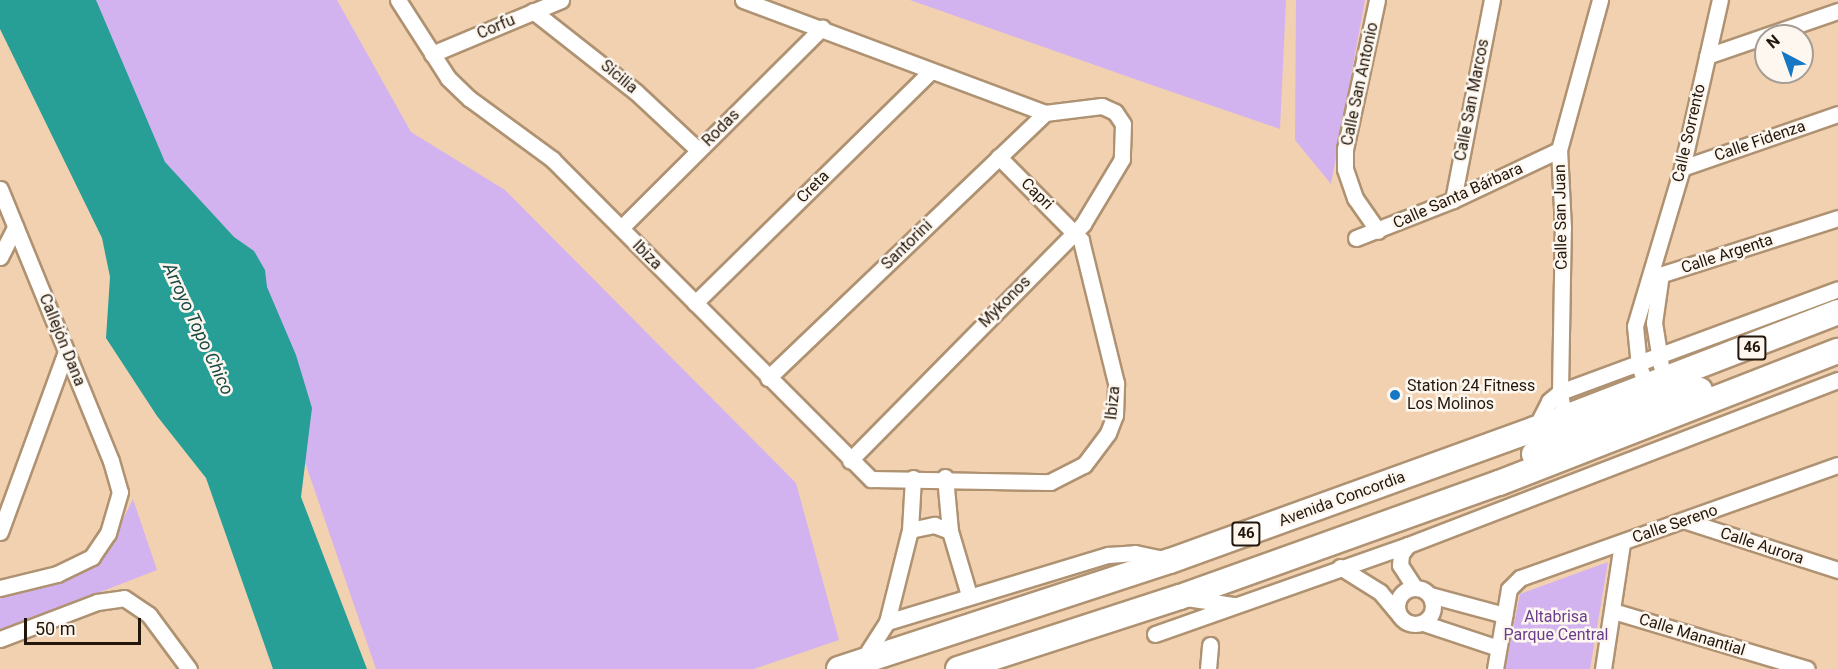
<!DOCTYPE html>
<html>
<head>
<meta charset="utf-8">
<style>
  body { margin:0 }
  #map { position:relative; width:1838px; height:669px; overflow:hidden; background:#f1d1b0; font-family:Roboto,sans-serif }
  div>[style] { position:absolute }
  .green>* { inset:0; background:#d3b3ef }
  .water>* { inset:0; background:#279e96 }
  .roads { filter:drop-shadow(2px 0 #af9272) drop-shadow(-2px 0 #af9272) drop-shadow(0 2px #af9272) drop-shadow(0 -2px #af9272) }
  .street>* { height:15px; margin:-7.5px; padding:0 7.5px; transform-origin:7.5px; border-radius:7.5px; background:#fff }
  .street>.ring { margin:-7.5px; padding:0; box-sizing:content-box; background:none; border:15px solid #fff; border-radius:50% }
  .primary>* { height:24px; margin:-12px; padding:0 12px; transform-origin:12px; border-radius:12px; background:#fff }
  .dots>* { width:16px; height:16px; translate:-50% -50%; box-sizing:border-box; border:3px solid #fef7f0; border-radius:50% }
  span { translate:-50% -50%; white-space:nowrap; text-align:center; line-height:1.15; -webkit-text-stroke:5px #fef7f0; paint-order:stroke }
  .shield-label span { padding:2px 4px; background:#fef7f0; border:2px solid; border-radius:4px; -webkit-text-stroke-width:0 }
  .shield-label { font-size:15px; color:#22170a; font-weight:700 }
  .street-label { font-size:16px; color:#22170a }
  .poi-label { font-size:16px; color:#22170a }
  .left { translate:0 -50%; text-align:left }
  .park-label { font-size:16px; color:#6b3e8d }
  .water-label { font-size:18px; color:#184945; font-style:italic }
  .north { position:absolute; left:1754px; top:24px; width:60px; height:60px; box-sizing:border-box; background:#fef7f0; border:2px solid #a69d94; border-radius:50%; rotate:319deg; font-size:16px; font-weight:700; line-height:24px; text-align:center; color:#22170a }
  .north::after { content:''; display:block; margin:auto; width:21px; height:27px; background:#1678c4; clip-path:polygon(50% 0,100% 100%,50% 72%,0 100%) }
  .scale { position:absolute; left:24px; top:618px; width:117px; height:27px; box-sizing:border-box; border:3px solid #22170a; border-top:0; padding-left:8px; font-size:18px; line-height:21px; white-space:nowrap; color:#22170a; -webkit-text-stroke:4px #fef7f0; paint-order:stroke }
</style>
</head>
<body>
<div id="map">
  <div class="green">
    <div style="clip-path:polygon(80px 0,337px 0,411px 132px,505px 190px,796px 483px,839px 640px,754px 669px,376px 669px,273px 369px,227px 344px)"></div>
    <div style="clip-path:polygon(910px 0,1286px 0,1280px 129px,1143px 82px)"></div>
    <div style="clip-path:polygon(1296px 0,1365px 0,1331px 184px,1295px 140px)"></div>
    <div style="clip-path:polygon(133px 499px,157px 570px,0 631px,0 597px,67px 579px,100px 565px)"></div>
    <div style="clip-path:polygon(1608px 562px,1590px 669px,1505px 669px,1520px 594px)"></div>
  </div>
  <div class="water">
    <div style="clip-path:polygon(0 0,96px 0,165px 162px,234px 237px,254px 251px,265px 270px,267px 287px,296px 355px,312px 408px,301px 497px,367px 669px,273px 669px,206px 478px,157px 416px,106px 338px,110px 277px,102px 238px,0 29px)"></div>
  </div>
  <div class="roads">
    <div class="street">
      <div style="left:398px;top:0;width:93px;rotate:57.3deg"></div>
      <div style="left:448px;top:78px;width:30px;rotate:44deg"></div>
      <div style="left:470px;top:99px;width:102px;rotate:36.2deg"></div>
      <div style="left:552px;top:159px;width:452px;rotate:45.1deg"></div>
      <div style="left:871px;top:479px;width:179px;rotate:1deg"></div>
      <div style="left:1050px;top:482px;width:38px;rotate:-27deg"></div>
      <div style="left:1084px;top:465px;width:40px;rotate:-53deg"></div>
      <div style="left:1108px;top:433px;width:19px;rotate:-69deg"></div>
      <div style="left:1115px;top:415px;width:32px;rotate:-88deg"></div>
      <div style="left:1116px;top:383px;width:147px;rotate:-103.8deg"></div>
      <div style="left:1081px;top:240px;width:117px;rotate:-134.7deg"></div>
      <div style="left:743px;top:0;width:322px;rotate:20.5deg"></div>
      <div style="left:1045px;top:113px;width:57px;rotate:-7deg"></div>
      <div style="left:1102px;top:106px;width:14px;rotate:25deg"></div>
      <div style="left:1115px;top:112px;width:14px;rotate:56deg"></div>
      <div style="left:1123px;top:124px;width:35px;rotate:92deg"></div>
      <div style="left:1122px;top:159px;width:76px;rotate:121deg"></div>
      <div style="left:1083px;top:224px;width:332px;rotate:134.6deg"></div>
      <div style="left:1377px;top:0;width:152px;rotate:102.1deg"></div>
      <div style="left:1345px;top:149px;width:20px;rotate:90deg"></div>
      <div style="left:1345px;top:169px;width:31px;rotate:71deg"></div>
      <div style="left:1355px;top:198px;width:40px;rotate:55.1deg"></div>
      <div style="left:533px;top:11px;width:131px;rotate:38.2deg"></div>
      <div style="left:636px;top:92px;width:85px;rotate:43.1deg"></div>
      <div style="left:432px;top:54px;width:140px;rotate:-22.7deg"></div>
      <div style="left:1707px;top:56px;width:139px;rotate:-19deg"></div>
      <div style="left:1682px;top:168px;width:165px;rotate:-19.1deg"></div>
      <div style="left:0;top:189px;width:294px;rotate:67.8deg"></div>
      <div style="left:111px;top:461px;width:32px;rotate:74deg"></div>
      <div style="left:120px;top:492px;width:43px;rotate:106.3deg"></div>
      <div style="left:108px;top:533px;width:29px;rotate:124deg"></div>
      <div style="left:92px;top:557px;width:39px;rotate:154deg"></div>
      <div style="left:57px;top:574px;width:59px;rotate:166.2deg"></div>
      <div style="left:1453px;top:200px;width:204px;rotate:-79deg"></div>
      <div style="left:621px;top:228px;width:284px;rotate:-44.9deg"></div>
      <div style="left:1356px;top:238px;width:104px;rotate:-21.4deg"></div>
      <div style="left:1453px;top:200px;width:117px;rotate:-25.3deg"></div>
      <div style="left:0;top:257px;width:34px;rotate:-63deg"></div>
      <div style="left:1650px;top:278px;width:197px;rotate:-17.7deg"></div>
      <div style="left:695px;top:303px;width:331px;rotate:-44.5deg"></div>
      <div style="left:1661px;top:366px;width:44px;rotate:-99.2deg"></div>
      <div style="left:1654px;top:323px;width:49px;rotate:-81.9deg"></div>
      <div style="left:768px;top:378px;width:383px;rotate:-43.7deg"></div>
      <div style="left:1649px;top:392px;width:28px;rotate:-111deg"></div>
      <div style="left:1639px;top:366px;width:40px;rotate:-95.7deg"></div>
      <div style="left:1635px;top:326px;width:165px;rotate:-73.4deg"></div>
      <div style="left:1682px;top:168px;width:172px;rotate:-77.3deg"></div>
      <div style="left:1565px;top:424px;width:32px;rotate:-99deg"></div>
      <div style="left:1560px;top:392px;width:164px;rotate:-89deg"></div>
      <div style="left:1563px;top:228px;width:78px;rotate:-92.9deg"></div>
      <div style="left:1559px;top:150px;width:156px;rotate:-74.7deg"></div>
      <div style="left:1535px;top:429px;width:31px;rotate:-63deg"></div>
      <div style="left:1549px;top:401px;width:14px;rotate:-39deg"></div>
      <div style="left:1560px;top:392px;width:296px;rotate:-20.3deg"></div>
      <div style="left:945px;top:477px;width:54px;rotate:84.7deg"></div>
      <div style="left:1686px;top:521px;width:160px;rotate:17.9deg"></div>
      <div style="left:910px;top:530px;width:52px;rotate:-86.7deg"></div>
      <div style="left:0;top:532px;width:192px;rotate:-69.9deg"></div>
      <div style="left:1408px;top:545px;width:11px;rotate:128deg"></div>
      <div style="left:1401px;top:554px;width:11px;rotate:95deg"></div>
      <div style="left:1400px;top:565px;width:27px;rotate:57deg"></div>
      <div style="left:1340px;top:567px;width:47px;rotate:32deg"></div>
      <div style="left:1380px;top:592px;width:30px;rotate:50deg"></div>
      <div class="ring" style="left:1397px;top:588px;width:21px;height:21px"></div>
      <div style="left:1430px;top:595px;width:77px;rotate:15.1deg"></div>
      <div style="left:1186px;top:598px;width:49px;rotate:8.3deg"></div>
      <div style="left:1613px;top:611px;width:202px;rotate:16.6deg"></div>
      <div style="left:887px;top:622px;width:231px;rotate:-16.9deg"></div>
      <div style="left:1108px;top:555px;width:27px;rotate:-4deg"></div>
      <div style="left:1135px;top:553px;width:33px;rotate:12deg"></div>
      <div style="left:1423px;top:623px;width:79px;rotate:18.4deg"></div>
      <div style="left:1155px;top:634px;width:268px;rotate:-19.4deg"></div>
      <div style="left:1408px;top:545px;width:461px;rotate:-21deg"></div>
      <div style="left:0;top:639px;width:104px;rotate:-20.9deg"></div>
      <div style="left:97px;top:602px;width:27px;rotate:-8deg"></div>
      <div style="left:124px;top:598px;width:30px;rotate:34deg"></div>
      <div style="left:149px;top:615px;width:67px;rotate:53.5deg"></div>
      <div style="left:862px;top:661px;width:46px;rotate:-57.3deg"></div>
      <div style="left:887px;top:622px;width:95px;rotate:-76deg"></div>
      <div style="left:910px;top:530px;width:25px;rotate:-12deg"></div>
      <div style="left:934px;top:525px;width:17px;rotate:21deg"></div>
      <div style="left:950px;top:531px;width:67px;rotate:73.5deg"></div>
      <div style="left:1208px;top:669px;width:24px;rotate:-85deg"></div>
      <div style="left:1495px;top:669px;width:81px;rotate:-80.1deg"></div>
      <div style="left:1509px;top:589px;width:16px;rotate:-45deg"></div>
      <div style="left:1520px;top:578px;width:337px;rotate:-19.6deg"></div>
      <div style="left:1603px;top:669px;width:127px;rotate:-81.4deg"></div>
    </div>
    <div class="primary">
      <div style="left:1534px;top:454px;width:129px;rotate:-22.8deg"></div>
      <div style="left:1653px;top:404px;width:49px;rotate:-16.6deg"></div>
      <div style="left:839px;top:669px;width:348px;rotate:-18.1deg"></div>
      <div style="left:1170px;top:561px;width:388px;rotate:-19.9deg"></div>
      <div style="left:1535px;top:429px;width:325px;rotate:-21.1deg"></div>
      <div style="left:958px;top:669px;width:233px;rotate:-18deg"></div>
      <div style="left:1180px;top:597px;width:339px;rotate:-19.7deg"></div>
      <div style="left:1499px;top:483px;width:364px;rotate:-21.3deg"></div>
    </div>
  </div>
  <div class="dots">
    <div style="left:1395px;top:395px;background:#1678c4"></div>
  </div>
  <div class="shield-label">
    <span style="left:1752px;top:348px">46</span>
    <span style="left:1246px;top:534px">46</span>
  </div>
  <div class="street-label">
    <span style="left:496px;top:27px;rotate:-23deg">Corfu</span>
    <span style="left:619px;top:77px;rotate:40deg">Sicilia</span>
    <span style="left:1360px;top:84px;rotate:-78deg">Calle San Antonio</span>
    <span style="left:1472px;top:100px;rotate:-79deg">Calle San Marcos</span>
    <span style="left:721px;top:128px;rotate:-45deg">Rodas</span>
    <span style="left:1689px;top:133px;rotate:-77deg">Calle Sorrento</span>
    <span style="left:1760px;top:141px;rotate:-19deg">Calle Fidenza</span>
    <span style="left:813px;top:187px;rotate:-45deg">Creta</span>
    <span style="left:1037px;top:194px;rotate:44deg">Capri</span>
    <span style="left:1458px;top:196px;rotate:-24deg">Calle Santa Bárbara</span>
    <span style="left:1561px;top:217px;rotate:-91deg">Calle San Juan</span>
    <span style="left:907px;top:245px;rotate:-44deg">Santorini</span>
    <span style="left:1727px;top:254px;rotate:-18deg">Calle Argenta</span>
    <span style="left:647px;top:255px;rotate:45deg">Ibiza</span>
    <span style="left:1005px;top:302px;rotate:-45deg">Mykonos</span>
    <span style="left:62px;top:340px;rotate:68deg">Callejón Dana</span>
    <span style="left:1113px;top:403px;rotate:-84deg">Ibiza</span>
    <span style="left:1342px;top:499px;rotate:-20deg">Avenida Concordia</span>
    <span style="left:1675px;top:524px;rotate:-19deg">Calle Sereno</span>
    <span style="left:1762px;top:546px;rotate:18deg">Calle Aurora</span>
    <span style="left:1692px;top:635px;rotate:17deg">Calle Manantial</span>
  </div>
  <div class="poi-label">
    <span class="left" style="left:1407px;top:395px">Station 24 Fitness<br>Los Molinos</span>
  </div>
  <div class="park-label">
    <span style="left:1556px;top:626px">Altabrisa<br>Parque Central</span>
  </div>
  <div class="water-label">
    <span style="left:198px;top:329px;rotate:65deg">Arroyo Topo Chico</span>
  </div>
  <div class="north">N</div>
  <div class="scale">50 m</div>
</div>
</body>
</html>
